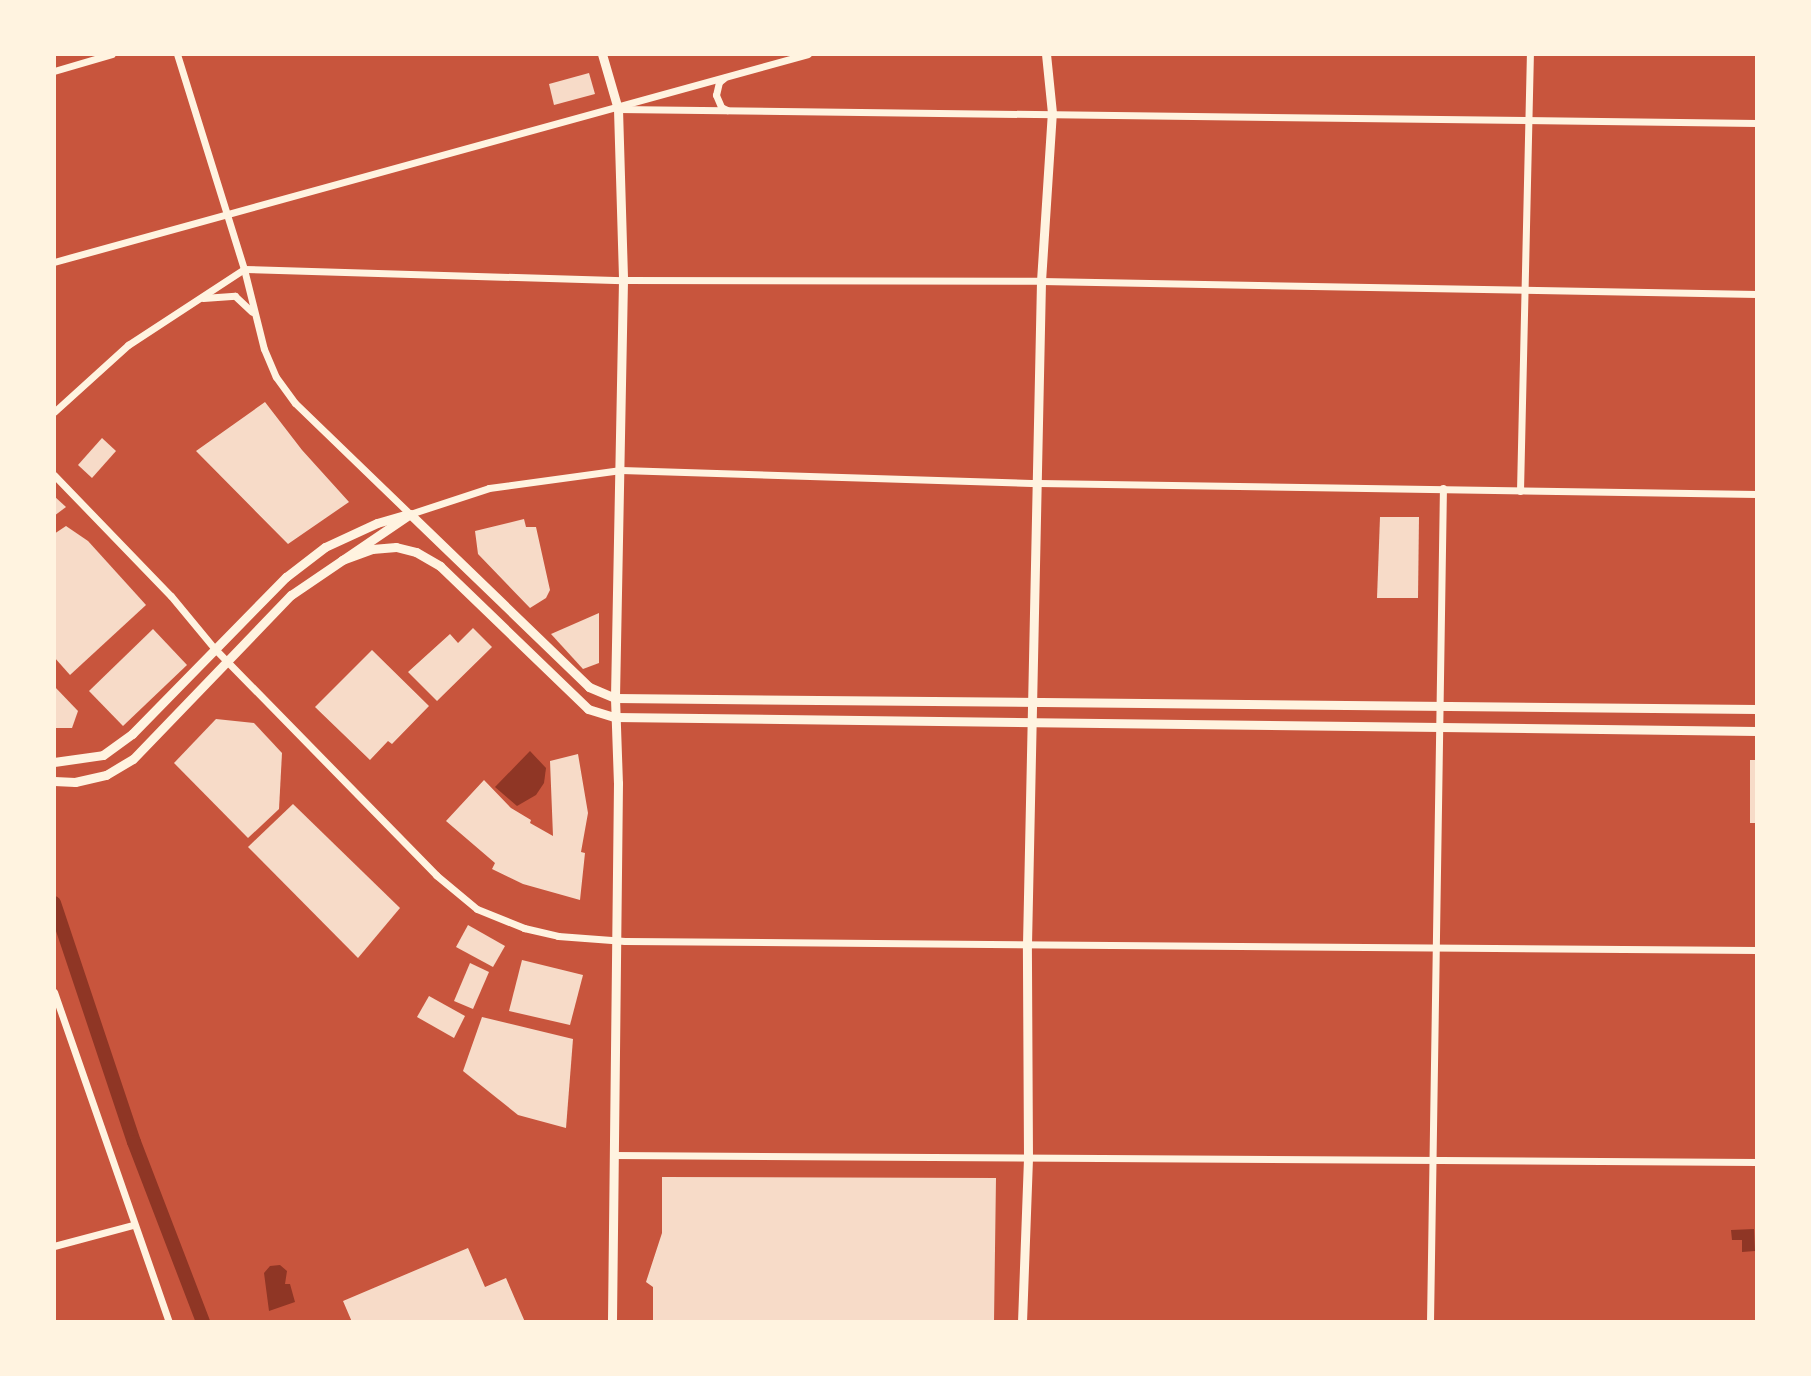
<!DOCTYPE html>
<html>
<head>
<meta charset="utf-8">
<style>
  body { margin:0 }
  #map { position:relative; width:1811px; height:1376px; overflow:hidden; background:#c8553d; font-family:"Noto Sans",sans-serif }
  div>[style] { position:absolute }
  .water>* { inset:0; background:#8f3625 }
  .canal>* { height:14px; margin:-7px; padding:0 7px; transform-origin:7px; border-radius:7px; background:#8f3625 }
  .building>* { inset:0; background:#f7dbc8 }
  .minor>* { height:7px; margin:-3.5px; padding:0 3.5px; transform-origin:3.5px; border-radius:3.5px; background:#fff3e0 }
  .tertiary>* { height:9px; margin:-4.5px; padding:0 4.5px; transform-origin:4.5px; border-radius:4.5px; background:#fff3e0 }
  span { translate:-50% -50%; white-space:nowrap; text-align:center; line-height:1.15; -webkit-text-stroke:6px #fff3e0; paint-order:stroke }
  .frame { position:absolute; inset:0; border:56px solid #fff3e0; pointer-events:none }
</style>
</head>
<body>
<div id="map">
  <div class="water">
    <div style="clip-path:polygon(530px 751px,546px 768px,544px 783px,536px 795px,517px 806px,495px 787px)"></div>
    <div style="clip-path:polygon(1754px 1229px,1755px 1251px,1742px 1252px,1742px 1240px,1732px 1240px,1731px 1230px)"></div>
    <div style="clip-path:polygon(280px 1265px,287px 1271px,285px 1284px,290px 1284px,295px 1302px,269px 1311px,264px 1273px,270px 1266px)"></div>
  </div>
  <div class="canal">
    <div style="left:54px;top:903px;width:252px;rotate:71.5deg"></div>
    <div style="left:134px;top:1142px;width:193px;rotate:69deg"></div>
  </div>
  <div class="building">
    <div style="clip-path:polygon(589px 73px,595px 94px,554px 105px,549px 84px)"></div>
    <div style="clip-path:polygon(265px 402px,302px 450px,349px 502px,288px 544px,196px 451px)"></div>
    <div style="clip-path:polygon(102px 438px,116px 451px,92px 478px,78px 465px)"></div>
    <div style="clip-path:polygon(54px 496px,66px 507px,54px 516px)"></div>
    <div style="clip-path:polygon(1380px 517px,1419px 517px,1418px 598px,1377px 598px)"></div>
    <div style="clip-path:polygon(524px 519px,526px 527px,536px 527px,550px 590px,546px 598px,530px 608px,478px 554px,475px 531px)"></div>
    <div style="clip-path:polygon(66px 526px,88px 541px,146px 605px,70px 675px,54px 657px,54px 534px)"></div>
    <div style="clip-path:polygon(599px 613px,599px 663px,583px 669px,551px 634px)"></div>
    <div style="clip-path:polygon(473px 628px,492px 647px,437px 701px,408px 672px,450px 634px,458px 643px)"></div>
    <div style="clip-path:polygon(153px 629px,187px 665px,123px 726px,89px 691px)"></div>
    <div style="clip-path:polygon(372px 650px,429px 706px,392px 744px,388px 741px,370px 760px,315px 707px)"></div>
    <div style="clip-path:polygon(54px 686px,78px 711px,72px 728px,54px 728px)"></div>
    <div style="clip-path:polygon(216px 719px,254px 723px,282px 753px,279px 809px,248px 838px,174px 763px)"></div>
    <div style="clip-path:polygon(578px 754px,588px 813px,581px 852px,585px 853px,580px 900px,523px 884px,492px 869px,495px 863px,446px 821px,484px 780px,511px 808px,531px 820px,530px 823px,553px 836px,550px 761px)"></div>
    <div style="clip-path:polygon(1750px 760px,1757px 760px,1757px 823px,1750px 823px)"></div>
    <div style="clip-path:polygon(293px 804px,400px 908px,358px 958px,248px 847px)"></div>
    <div style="clip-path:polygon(468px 925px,505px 946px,493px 967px,456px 947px)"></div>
    <div style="clip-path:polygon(522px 960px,583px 975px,570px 1025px,509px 1011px)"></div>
    <div style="clip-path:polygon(470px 963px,489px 972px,473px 1009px,454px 1001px)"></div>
    <div style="clip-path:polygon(429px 996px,465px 1016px,454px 1038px,417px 1017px)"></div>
    <div style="clip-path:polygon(482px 1017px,573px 1039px,566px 1128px,518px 1115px,463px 1071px)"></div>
    <div style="clip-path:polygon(662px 1177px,996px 1178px,994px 1322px,653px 1322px,653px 1287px,646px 1282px,662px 1233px)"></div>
    <div style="clip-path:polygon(468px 1248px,485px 1287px,506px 1278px,525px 1322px,352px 1322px,343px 1301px)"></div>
  </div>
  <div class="minor">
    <div style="left:177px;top:54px;width:225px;rotate:72.7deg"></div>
    <div style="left:244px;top:269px;width:82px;rotate:76deg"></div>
    <div style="left:264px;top:349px;width:30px;rotate:67deg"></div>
    <div style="left:276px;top:377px;width:32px;rotate:54deg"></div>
    <div style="left:295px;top:403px;width:160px;rotate:44deg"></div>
    <div style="left:410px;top:514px;width:83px;rotate:-18.2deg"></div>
    <div style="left:489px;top:488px;width:133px;rotate:-7.8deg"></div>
    <div style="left:621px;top:470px;width:418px;rotate:1.8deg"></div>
    <div style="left:1039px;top:483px;width:718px;rotate:0.88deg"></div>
    <div style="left:54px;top:71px;width:60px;rotate:-16.3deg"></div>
    <div style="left:724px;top:78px;width:6px;rotate:141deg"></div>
    <div style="left:719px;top:82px;width:13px;rotate:103deg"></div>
    <div style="left:716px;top:95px;width:13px;rotate:67deg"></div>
    <div style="left:721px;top:107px;width:7px;rotate:27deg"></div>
    <div style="left:618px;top:109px;width:1139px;rotate:0.7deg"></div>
    <div style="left:54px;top:262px;width:782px;rotate:-15.42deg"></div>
    <div style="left:203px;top:298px;width:32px;rotate:-4deg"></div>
    <div style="left:235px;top:296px;width:23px;rotate:43deg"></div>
    <div style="left:54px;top:412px;width:100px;rotate:-42.2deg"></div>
    <div style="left:128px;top:345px;width:139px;rotate:-33.2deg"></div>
    <div style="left:244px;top:269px;width:379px;rotate:1.7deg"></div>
    <div style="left:623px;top:280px;width:418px;rotate:0.1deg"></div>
    <div style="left:1041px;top:281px;width:716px;rotate:1.04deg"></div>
    <div style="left:54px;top:475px;width:168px;rotate:46deg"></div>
    <div style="left:171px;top:596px;width:67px;rotate:50.4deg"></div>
    <div style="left:214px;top:648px;width:318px;rotate:45.6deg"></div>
    <div style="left:436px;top:875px;width:53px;rotate:39.7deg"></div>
    <div style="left:477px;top:909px;width:51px;rotate:22deg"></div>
    <div style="left:524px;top:928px;width:35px;rotate:13deg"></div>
    <div style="left:558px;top:936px;width:67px;rotate:4.3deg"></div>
    <div style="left:625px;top:941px;width:1132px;rotate:0.46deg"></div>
    <div style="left:1520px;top:491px;width:437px;rotate:-88.7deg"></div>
    <div style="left:54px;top:992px;width:349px;rotate:70.8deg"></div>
    <div style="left:613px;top:1155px;width:1144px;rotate:0.35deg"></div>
    <div style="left:54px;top:1246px;width:82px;rotate:-14.9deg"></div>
    <div style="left:1430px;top:1322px;width:834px;rotate:-89.11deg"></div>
  </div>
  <div class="tertiary">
    <div style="left:602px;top:54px;width:57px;rotate:73.8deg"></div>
    <div style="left:618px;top:109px;width:171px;rotate:88.3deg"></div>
    <div style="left:623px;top:280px;width:418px;rotate:91.1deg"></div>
    <div style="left:615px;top:698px;width:85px;rotate:88deg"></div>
    <div style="left:618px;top:783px;width:539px;rotate:90.64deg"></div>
    <div style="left:410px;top:514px;width:249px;rotate:44deg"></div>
    <div style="left:589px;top:687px;width:28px;rotate:23deg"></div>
    <div style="left:615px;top:698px;width:1142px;rotate:0.55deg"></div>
    <div style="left:342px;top:560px;width:32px;rotate:-20deg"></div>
    <div style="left:372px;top:549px;width:24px;rotate:-5deg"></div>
    <div style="left:396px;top:547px;width:21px;rotate:14deg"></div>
    <div style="left:416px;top:552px;width:28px;rotate:30deg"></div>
    <div style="left:440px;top:566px;width:206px;rotate:44deg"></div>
    <div style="left:588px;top:709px;width:28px;rotate:17deg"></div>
    <div style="left:615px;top:717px;width:1142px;rotate:0.7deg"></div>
    <div style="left:54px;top:762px;width:49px;rotate:-8.1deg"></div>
    <div style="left:103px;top:755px;width:36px;rotate:-36deg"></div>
    <div style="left:132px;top:734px;width:220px;rotate:-45.6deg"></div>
    <div style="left:286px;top:577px;width:49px;rotate:-37.6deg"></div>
    <div style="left:325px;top:547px;width:57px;rotate:-24.8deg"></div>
    <div style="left:377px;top:523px;width:26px;rotate:-16deg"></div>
    <div style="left:54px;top:781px;width:21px;rotate:3deg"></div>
    <div style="left:75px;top:782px;width:32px;rotate:-13deg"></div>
    <div style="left:106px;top:775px;width:31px;rotate:-31deg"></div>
    <div style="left:133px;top:759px;width:228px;rotate:-46.1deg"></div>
    <div style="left:291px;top:595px;width:144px;rotate:-34.2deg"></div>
    <div style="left:1022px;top:1322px;width:164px;rotate:-87.9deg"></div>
    <div style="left:1028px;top:1158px;width:214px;rotate:-90.3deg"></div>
    <div style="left:1027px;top:944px;width:663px;rotate:-88.79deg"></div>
    <div style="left:1041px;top:281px;width:168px;rotate:-86.3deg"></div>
    <div style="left:1052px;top:113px;width:59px;rotate:-95.8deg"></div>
  </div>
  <div class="frame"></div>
</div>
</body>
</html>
